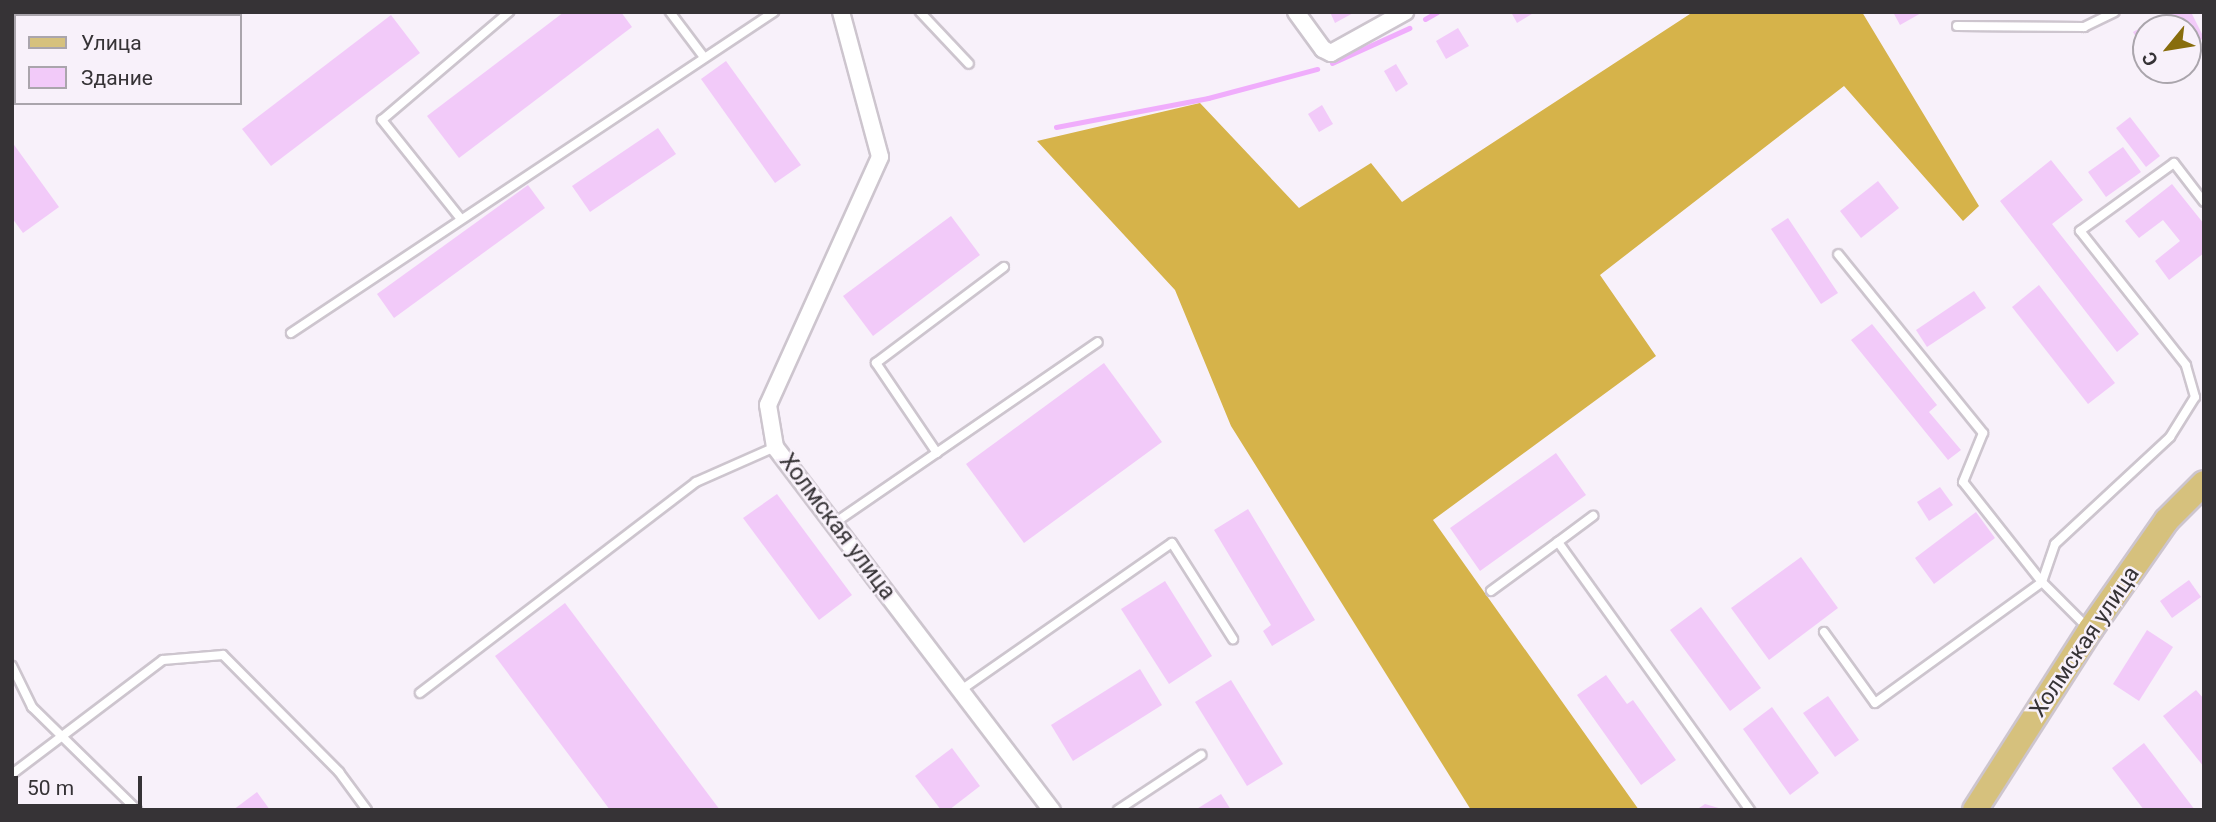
<!DOCTYPE html>
<html>
<head>
<meta charset="utf-8">
<style>
  body { margin:0 }
  #map { position:relative; width:2216px; height:822px; overflow:hidden; background:#f8f1fa; font-family:Roboto,sans-serif }
  div>[style] { position:absolute }
  .forest>* { inset:0; background:#d6b34a }
  .stream>* { height:5px; margin:-2.5px; padding:0 2.5px; transform-origin:2.5px; border-radius:2.5px; background:#f0adfc }
  .building>* { inset:0; background:#f2caf9 }
  .roads { filter:drop-shadow(2px 0 #cdc5ce) drop-shadow(-2px 0 #cdc5ce) drop-shadow(0 2px #cdc5ce) drop-shadow(0 -2px #cdc5ce) }
  .lane>* { height:8px; margin:-4px; padding:0 4px; transform-origin:4px; border-radius:4px; background:#fff }
  .street>* { height:16px; margin:-8px; padding:0 8px; transform-origin:8px; border-radius:8px; background:#fff }
  .primary>* { height:24px; margin:-12px; padding:0 12px; transform-origin:12px; border-radius:12px; background:#d6c17d }
  span { translate:-50% -50%; white-space:nowrap; text-align:center; line-height:1.15; -webkit-text-stroke:5px #f8f1fa; paint-order:stroke }
  .street-label { font-size:23px; color:#363336 }
  .frame { position:absolute; inset:0; border:14px solid #363336; pointer-events:none }
  .legend { position:absolute; left:14px; top:14px; width:228px; height:91px; box-sizing:border-box; background:#f8f1fa; border:2px solid #aaa5ac; margin:0; padding:9px 12px; list-style:none; font-size:21px; color:#363336 }
  .legend li { display:flex; align-items:center; gap:14px; height:35px }
  .legend b { width:35px; border:2px solid #aaa5ac }
  .north { position:absolute; left:2132px; top:14px; width:70px; height:70px; box-sizing:border-box; background:#f8f1fa; border:2px solid #aaa5ac; border-radius:50%; rotate:240deg; font-size:19px; font-weight:700; line-height:28px; text-align:center; color:#363336 }
  .north::after { content:''; display:block; margin:auto; width:24px; height:32px; background:#886d0c; clip-path:polygon(50% 0,100% 100%,50% 72%,0 100%) }
  .scale { position:absolute; left:14px; top:776px; width:128px; height:32px; box-sizing:border-box; border:4px solid #363336; border-top:0; padding-left:9px; font-size:21px; line-height:24px; white-space:nowrap; color:#363336; -webkit-text-stroke:5px #f8f1fa; paint-order:stroke }
</style>
</head>
<body>
<div id="map">
  <div class="forest">
    <div style="clip-path:polygon(1693px 12px,1862px 12px,1979px 206px,1963px 221px,1844px 86px,1600px 275px,1656px 356px,1433px 520px,1639px 810px,1471px 810px,1231px 426px,1175px 290px,1037px 141px,1200px 103px,1299px 208px,1371px 163px,1402px 202px)"></div>
  </div>
  <div class="stream">
    <div style="left:1425px;top:19px;width:14px;rotate:-30deg"></div>
    <div style="left:1332px;top:63px;width:85px;rotate:-24.4deg"></div>
    <div style="left:1056px;top:127px;width:155px;rotate:-10.8deg"></div>
    <div style="left:1208px;top:98px;width:113px;rotate:-14.9deg"></div>
  </div>
  <div class="building">
    <div style="clip-path:polygon(564px 12px,621px 12px,632px 27px,459px 158px,427px 116px)"></div>
    <div style="clip-path:polygon(1330px 12px,1355px 12px,1335px 23px)"></div>
    <div style="clip-path:polygon(1511px 12px,1535px 12px,1517px 23px)"></div>
    <div style="clip-path:polygon(1893px 12px,1923px 12px,1900px 25px)"></div>
    <div style="clip-path:polygon(2169px 12px,2191px 12px,2204px 38px,2188px 47px,2188px 28px,2146px 28px,2146px 55px,2133px 32px)"></div>
    <div style="clip-path:polygon(391px 15px,420px 53px,271px 166px,242px 129px)"></div>
    <div style="clip-path:polygon(1458px 28px,1469px 46px,1446px 59px,1436px 41px)"></div>
    <div style="clip-path:polygon(726px 61px,801px 165px,775px 183px,701px 79px)"></div>
    <div style="clip-path:polygon(1396px 64px,1408px 84px,1396px 92px,1384px 71px)"></div>
    <div style="clip-path:polygon(1322px 105px,1333px 124px,1319px 132px,1308px 114px)"></div>
    <div style="clip-path:polygon(2130px 117px,2160px 156px,2146px 167px,2116px 128px)"></div>
    <div style="clip-path:polygon(658px 128px,676px 154px,590px 212px,572px 186px)"></div>
    <div style="clip-path:polygon(12px 142px,59px 207px,23px 233px,12px 218px)"></div>
    <div style="clip-path:polygon(2123px 147px,2141px 172px,2106px 197px,2088px 172px)"></div>
    <div style="clip-path:polygon(2051px 160px,2083px 200px,2052px 224px,2139px 334px,2117px 352px,2000px 201px)"></div>
    <div style="clip-path:polygon(1878px 181px,1899px 208px,1861px 238px,1840px 211px)"></div>
    <div style="clip-path:polygon(2172px 184px,2204px 224px,2204px 253px,2169px 280px,2155px 261px,2180px 241px,2163px 220px,2139px 238px,2125px 221px)"></div>
    <div style="clip-path:polygon(528px 185px,545px 208px,394px 318px,377px 294px)"></div>
    <div style="clip-path:polygon(951px 216px,980px 255px,873px 336px,843px 296px)"></div>
    <div style="clip-path:polygon(1788px 218px,1838px 293px,1821px 304px,1771px 229px)"></div>
    <div style="clip-path:polygon(2039px 285px,2115px 383px,2088px 404px,2012px 307px)"></div>
    <div style="clip-path:polygon(1974px 291px,1986px 308px,1927px 347px,1916px 330px)"></div>
    <div style="clip-path:polygon(1872px 324px,1937px 405px,1929px 412px,1961px 450px,1948px 460px,1851px 340px)"></div>
    <div style="clip-path:polygon(1104px 363px,1162px 442px,1024px 543px,966px 464px)"></div>
    <div style="clip-path:polygon(1556px 453px,1586px 495px,1480px 571px,1450px 528px)"></div>
    <div style="clip-path:polygon(1940px 487px,1953px 505px,1929px 521px,1917px 502px)"></div>
    <div style="clip-path:polygon(777px 494px,852px 595px,819px 620px,743px 518px)"></div>
    <div style="clip-path:polygon(1248px 509px,1315px 620px,1272px 646px,1263px 631px,1271px 625px,1214px 530px)"></div>
    <div style="clip-path:polygon(1976px 512px,1995px 538px,1934px 584px,1915px 558px)"></div>
    <div style="clip-path:polygon(1801px 557px,1838px 608px,1769px 660px,1731px 608px)"></div>
    <div style="clip-path:polygon(2189px 580px,2201px 597px,2172px 618px,2160px 601px)"></div>
    <div style="clip-path:polygon(1165px 581px,1212px 656px,1169px 684px,1121px 609px)"></div>
    <div style="clip-path:polygon(565px 603px,720px 810px,610px 810px,495px 656px)"></div>
    <div style="clip-path:polygon(1701px 607px,1761px 688px,1730px 711px,1670px 630px)"></div>
    <div style="clip-path:polygon(2147px 630px,2173px 647px,2139px 701px,2113px 684px)"></div>
    <div style="clip-path:polygon(1140px 669px,1162px 705px,1073px 761px,1051px 725px)"></div>
    <div style="clip-path:polygon(1606px 675px,1627px 704px,1633px 700px,1676px 760px,1641px 785px,1577px 695px)"></div>
    <div style="clip-path:polygon(1231px 680px,1283px 764px,1247px 786px,1195px 702px)"></div>
    <div style="clip-path:polygon(2196px 690px,2204px 699px,2204px 767px,2163px 716px)"></div>
    <div style="clip-path:polygon(1828px 696px,1859px 740px,1835px 757px,1803px 713px)"></div>
    <div style="clip-path:polygon(1772px 707px,1819px 773px,1790px 795px,1743px 729px)"></div>
    <div style="clip-path:polygon(2144px 743px,2195px 810px,2144px 810px,2112px 768px)"></div>
    <div style="clip-path:polygon(952px 748px,980px 786px,949px 810px,941px 810px,915px 776px)"></div>
    <div style="clip-path:polygon(257px 792px,270px 810px,233px 810px)"></div>
    <div style="clip-path:polygon(1221px 794px,1231px 810px,1195px 810px)"></div>
    <div style="clip-path:polygon(1705px 804px,1722px 809px,1722px 810px,1696px 810px)"></div>
  </div>
  <div class="roads">
    <div class="lane">
      <div style="left:670px;top:12px;width:55px;rotate:53.1deg"></div>
      <div style="left:920px;top:12px;width:71px;rotate:46.7deg"></div>
      <div style="left:1957px;top:26px;width:127px;rotate:0.5deg"></div>
      <div style="left:2084px;top:27px;width:34px;rotate:-26deg"></div>
      <div style="left:461px;top:219px;width:127px;rotate:-128.6deg"></div>
      <div style="left:382px;top:120px;width:167px;rotate:-40.4deg"></div>
      <div style="left:291px;top:333px;width:580px;rotate:-33.61deg"></div>
      <div style="left:937px;top:453px;width:109px;rotate:-124.1deg"></div>
      <div style="left:876px;top:363px;width:160px;rotate:-36.9deg"></div>
      <div style="left:833px;top:524px;width:321px;rotate:-34.5deg"></div>
      <div style="left:1558px;top:542px;width:44px;rotate:-36.6deg"></div>
      <div style="left:1491px;top:591px;width:83px;rotate:-36.2deg"></div>
      <div style="left:1558px;top:542px;width:330px;rotate:54.4deg"></div>
      <div style="left:2088px;top:628px;width:65px;rotate:-135deg"></div>
      <div style="left:2042px;top:582px;width:40px;rotate:-71.1deg"></div>
      <div style="left:2055px;top:544px;width:157px;rotate:-42.9deg"></div>
      <div style="left:2170px;top:437px;width:47px;rotate:-58deg"></div>
      <div style="left:2195px;top:397px;width:33px;rotate:-106deg"></div>
      <div style="left:2186px;top:365px;width:171px;rotate:-128.3deg"></div>
      <div style="left:2080px;top:231px;width:116px;rotate:-35.9deg"></div>
      <div style="left:2174px;top:163px;width:49px;rotate:52.4deg"></div>
      <div style="left:1824px;top:632px;width:87px;rotate:54.3deg"></div>
      <div style="left:1875px;top:703px;width:206px;rotate:-35.9deg"></div>
      <div style="left:2042px;top:582px;width:127px;rotate:-128.3deg"></div>
      <div style="left:1963px;top:482px;width:53px;rotate:-67.8deg"></div>
      <div style="left:1983px;top:433px;width:230px;rotate:-129deg"></div>
      <div style="left:12px;top:666px;width:46px;rotate:64deg"></div>
      <div style="left:32px;top:707px;width:147px;rotate:44.4deg"></div>
      <div style="left:961px;top:690px;width:257px;rotate:-34.9deg"></div>
      <div style="left:1172px;top:543px;width:114px;rotate:57.6deg"></div>
      <div style="left:420px;top:693px;width:347px;rotate:-37.4deg"></div>
      <div style="left:696px;top:482px;width:86px;rotate:-23.9deg"></div>
      <div style="left:12px;top:774px;width:189px;rotate:-37.1deg"></div>
      <div style="left:163px;top:660px;width:60px;rotate:-4.8deg"></div>
      <div style="left:223px;top:655px;width:165px;rotate:45.2deg"></div>
      <div style="left:339px;top:772px;width:47px;rotate:53.6deg"></div>
      <div style="left:1118px;top:810px;width:100px;rotate:-33.5deg"></div>
    </div>
    <div class="street">
      <div style="left:841px;top:12px;width:150px;rotate:74.9deg"></div>
      <div style="left:880px;top:157px;width:272px;rotate:114.3deg"></div>
      <div style="left:768px;top:405px;width:43px;rotate:80.5deg"></div>
      <div style="left:775px;top:447px;width:457px;rotate:52.7deg"></div>
      <div style="left:1296px;top:12px;width:46px;rotate:53.9deg"></div>
      <div style="left:1323px;top:49px;width:9px;rotate:27deg"></div>
      <div style="left:1331px;top:53px;width:85px;rotate:-29deg"></div>
    </div>
    <div class="primary">
      <div style="left:1975px;top:810px;width:214px;rotate:-57.4deg"></div>
      <div style="left:2090px;top:630px;width:134px;rotate:-55deg"></div>
      <div style="left:2167px;top:520px;width:52px;rotate:-45deg"></div>
    </div>
  </div>
  <div class="street-label">
    <span style="left:837px;top:527px;rotate:53deg">Холмская улица</span>
    <span style="left:2085px;top:642px;rotate:-56deg">Холмская улица</span>
  </div>
  <div class="frame"></div>
  <ul class="legend">
  <li><b style="height:9px;background:#d6c17d"></b>Улица</li>
  <li><b style="height:19px;background:#f2caf9"></b>Здание</li>
  </ul>
  <div class="north">С</div>
  <div class="scale">50 m</div>
</div>
</body>
</html>
